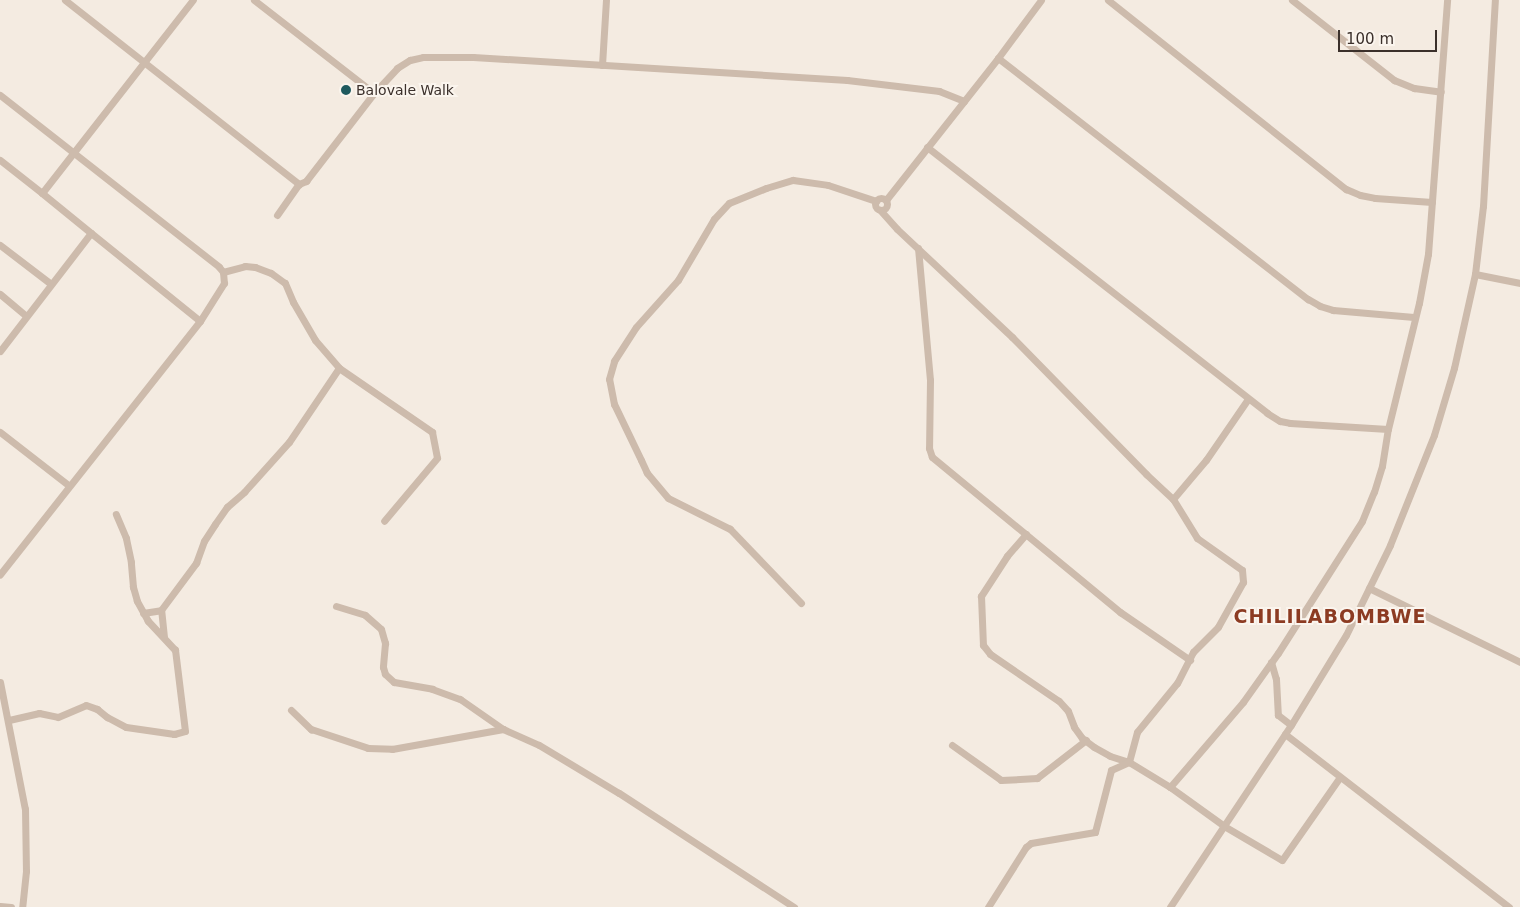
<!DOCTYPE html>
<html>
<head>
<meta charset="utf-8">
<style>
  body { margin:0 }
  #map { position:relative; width:1520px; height:907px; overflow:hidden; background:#f4ebe1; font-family:"DejaVu Sans",sans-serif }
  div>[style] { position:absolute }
  .minor>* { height:7px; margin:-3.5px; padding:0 3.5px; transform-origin:3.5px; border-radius:3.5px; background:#cdbbac }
  .minor>.ring { margin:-3.5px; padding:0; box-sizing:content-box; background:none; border:7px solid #cdbbac; border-radius:50% }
  .dots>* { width:14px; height:14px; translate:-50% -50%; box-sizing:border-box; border:2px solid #fbf5ee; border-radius:50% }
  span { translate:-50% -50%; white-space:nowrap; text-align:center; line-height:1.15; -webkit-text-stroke:4px #fbf5ee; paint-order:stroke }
  .poi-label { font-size:14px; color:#3b302b }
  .left { translate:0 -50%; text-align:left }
  .district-label { font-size:19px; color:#8c3b22; font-weight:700; letter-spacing:1px }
  .scale { position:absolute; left:1338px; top:30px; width:99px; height:22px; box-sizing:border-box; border:2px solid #3b302b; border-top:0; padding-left:6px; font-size:15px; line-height:18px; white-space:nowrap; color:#3b302b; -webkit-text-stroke:4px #fbf5ee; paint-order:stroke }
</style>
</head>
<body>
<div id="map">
  <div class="minor">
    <div style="left:65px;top:0;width:298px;rotate:38.2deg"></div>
    <div style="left:299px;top:184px;width:8px;rotate:-23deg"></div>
    <div style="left:306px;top:181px;width:111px;rotate:-52.3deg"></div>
    <div style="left:374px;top:93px;width:34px;rotate:-47deg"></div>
    <div style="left:397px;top:68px;width:15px;rotate:-32deg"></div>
    <div style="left:410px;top:60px;width:13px;rotate:-13deg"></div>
    <div style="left:423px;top:57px;width:50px"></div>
    <div style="left:473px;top:57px;width:375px;rotate:3.5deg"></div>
    <div style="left:847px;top:80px;width:93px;rotate:6.8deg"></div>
    <div style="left:939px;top:91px;width:27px;rotate:22deg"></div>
    <div style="left:254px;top:0;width:152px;rotate:37.8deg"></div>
    <div style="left:1108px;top:0;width:304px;rotate:38.5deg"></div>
    <div style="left:1346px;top:189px;width:15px;rotate:23deg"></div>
    <div style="left:1360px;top:195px;width:15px;rotate:11deg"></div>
    <div style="left:1375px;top:198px;width:57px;rotate:4deg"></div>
    <div style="left:1292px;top:0;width:130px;rotate:38.1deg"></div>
    <div style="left:1394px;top:80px;width:22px;rotate:22deg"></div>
    <div style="left:1414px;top:88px;width:27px;rotate:8deg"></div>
    <div style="left:998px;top:58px;width:393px;rotate:37.9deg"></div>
    <div style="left:1308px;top:299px;width:14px;rotate:30deg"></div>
    <div style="left:1320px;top:306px;width:14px;rotate:17deg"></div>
    <div style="left:1333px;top:310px;width:81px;rotate:4.9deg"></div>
    <div style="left:602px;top:65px;width:65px;rotate:-86.5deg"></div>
    <div style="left:0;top:95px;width:278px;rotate:38.1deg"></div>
    <div style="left:219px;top:267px;width:6px;rotate:51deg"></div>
    <div style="left:223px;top:272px;width:11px;rotate:85deg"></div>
    <div style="left:224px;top:283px;width:45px;rotate:122.3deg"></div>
    <div style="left:200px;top:321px;width:323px;rotate:128.3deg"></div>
    <div style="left:927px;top:147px;width:432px;rotate:38deg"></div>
    <div style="left:1267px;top:413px;width:15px;rotate:32deg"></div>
    <div style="left:1280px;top:421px;width:10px;rotate:11deg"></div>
    <div style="left:1290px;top:423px;width:98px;rotate:3.5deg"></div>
    <div style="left:0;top:160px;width:53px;rotate:38.2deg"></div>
    <div style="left:42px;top:193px;width:245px;rotate:-52deg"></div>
    <div class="ring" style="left:875px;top:198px;width:5px;height:5px"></div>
    <div style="left:886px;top:200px;width:181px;rotate:-51.7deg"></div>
    <div style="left:998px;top:58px;width:72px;rotate:-53.4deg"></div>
    <div style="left:880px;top:210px;width:25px;rotate:48deg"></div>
    <div style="left:897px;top:229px;width:158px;rotate:43.2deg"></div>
    <div style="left:1012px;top:337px;width:192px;rotate:45.6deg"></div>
    <div style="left:1146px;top:474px;width:37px;rotate:43deg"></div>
    <div style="left:1173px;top:499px;width:46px;rotate:58.4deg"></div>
    <div style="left:1197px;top:538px;width:55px;rotate:35.4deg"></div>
    <div style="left:1242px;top:570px;width:12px;rotate:85deg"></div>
    <div style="left:1243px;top:582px;width:51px;rotate:119.1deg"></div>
    <div style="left:1218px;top:627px;width:35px;rotate:135deg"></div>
    <div style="left:1193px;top:652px;width:35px;rotate:117deg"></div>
    <div style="left:1177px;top:683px;width:63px;rotate:129.2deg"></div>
    <div style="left:1137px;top:732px;width:31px;rotate:105deg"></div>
    <div style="left:277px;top:215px;width:38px;rotate:-55deg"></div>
    <div style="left:91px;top:233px;width:140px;rotate:38.9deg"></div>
    <div style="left:0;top:245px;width:64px;rotate:37.4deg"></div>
    <div style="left:918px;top:248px;width:133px;rotate:84.8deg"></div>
    <div style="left:930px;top:380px;width:68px;rotate:90.8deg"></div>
    <div style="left:929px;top:448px;width:9px;rotate:72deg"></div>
    <div style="left:932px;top:457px;width:244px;rotate:39.5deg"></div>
    <div style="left:1120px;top:612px;width:85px;rotate:34.4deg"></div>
    <div style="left:223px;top:272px;width:23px;rotate:-15deg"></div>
    <div style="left:245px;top:266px;width:10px;rotate:6deg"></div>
    <div style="left:255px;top:267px;width:17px;rotate:21deg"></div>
    <div style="left:271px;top:273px;width:17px;rotate:36deg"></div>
    <div style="left:285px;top:283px;width:21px;rotate:67deg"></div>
    <div style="left:293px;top:302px;width:44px;rotate:59.9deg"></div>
    <div style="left:315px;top:340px;width:37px;rotate:49deg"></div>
    <div style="left:339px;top:368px;width:113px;rotate:34.5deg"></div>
    <div style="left:432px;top:432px;width:26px;rotate:79deg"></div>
    <div style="left:437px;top:458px;width:82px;rotate:130.1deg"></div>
    <div style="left:1475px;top:274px;width:46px;rotate:11.3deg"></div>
    <div style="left:0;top:294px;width:34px;rotate:40deg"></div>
    <div style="left:0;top:351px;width:149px;rotate:-52.4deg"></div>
    <div style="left:91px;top:233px;width:63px;rotate:-140.8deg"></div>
    <div style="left:0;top:432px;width:86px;rotate:37.9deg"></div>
    <div style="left:1173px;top:499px;width:51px;rotate:-49.8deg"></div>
    <div style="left:1206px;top:460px;width:74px;rotate:-55.5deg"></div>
    <div style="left:1026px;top:534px;width:29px;rotate:131deg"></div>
    <div style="left:1007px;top:556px;width:48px;rotate:123deg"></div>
    <div style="left:981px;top:596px;width:49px;rotate:87.7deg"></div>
    <div style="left:983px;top:645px;width:11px;rotate:52deg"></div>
    <div style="left:990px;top:654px;width:83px;rotate:34.3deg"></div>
    <div style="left:1059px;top:701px;width:13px;rotate:48deg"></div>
    <div style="left:1068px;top:711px;width:17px;rotate:69deg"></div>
    <div style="left:1074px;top:727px;width:14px;rotate:54deg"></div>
    <div style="left:1082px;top:738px;width:15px;rotate:37deg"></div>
    <div style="left:1094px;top:747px;width:18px;rotate:29deg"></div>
    <div style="left:1110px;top:756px;width:20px;rotate:18deg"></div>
    <div style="left:1129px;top:762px;width:48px;rotate:31.4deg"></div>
    <div style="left:1170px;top:787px;width:67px;rotate:35.8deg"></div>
    <div style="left:1224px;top:826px;width:67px;rotate:30.4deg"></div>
    <div style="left:1282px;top:860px;width:101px;rotate:-55.1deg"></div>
    <div style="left:1369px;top:588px;width:168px;rotate:26.1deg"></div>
    <div style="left:801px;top:603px;width:103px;rotate:-133.8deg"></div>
    <div style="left:730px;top:529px;width:69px;rotate:-153.4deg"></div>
    <div style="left:668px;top:498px;width:33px;rotate:-130deg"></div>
    <div style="left:647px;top:473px;width:14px;rotate:-115deg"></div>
    <div style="left:641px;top:460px;width:62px;rotate:-115.7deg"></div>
    <div style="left:614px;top:404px;width:25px;rotate:-101deg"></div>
    <div style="left:609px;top:379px;width:19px;rotate:-74deg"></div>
    <div style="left:614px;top:361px;width:40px;rotate:-57.1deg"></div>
    <div style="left:636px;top:327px;width:63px;rotate:-48.2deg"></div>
    <div style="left:678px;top:280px;width:71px;rotate:-59.5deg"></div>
    <div style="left:714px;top:219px;width:22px;rotate:-47deg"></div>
    <div style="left:729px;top:203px;width:40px;rotate:-22deg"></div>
    <div style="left:766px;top:188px;width:28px;rotate:-17deg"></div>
    <div style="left:793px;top:180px;width:35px;rotate:8deg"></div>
    <div style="left:828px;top:185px;width:51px;rotate:18.4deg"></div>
    <div style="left:336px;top:606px;width:30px;rotate:17deg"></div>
    <div style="left:365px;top:615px;width:21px;rotate:41deg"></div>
    <div style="left:381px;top:629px;width:15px;rotate:74deg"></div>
    <div style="left:385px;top:643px;width:24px;rotate:95deg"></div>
    <div style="left:383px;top:667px;width:7px;rotate:74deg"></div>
    <div style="left:385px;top:674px;width:12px;rotate:42deg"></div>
    <div style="left:394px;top:682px;width:39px;rotate:10deg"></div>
    <div style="left:432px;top:689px;width:30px;rotate:20deg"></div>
    <div style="left:460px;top:699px;width:52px;rotate:34.9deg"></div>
    <div style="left:503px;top:729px;width:39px;rotate:24deg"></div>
    <div style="left:539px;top:745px;width:93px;rotate:31deg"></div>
    <div style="left:619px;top:793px;width:209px;rotate:33.1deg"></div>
    <div style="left:143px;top:613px;width:18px;rotate:-9deg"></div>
    <div style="left:164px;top:637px;width:27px;rotate:-96deg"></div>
    <div style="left:161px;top:610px;width:59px;rotate:-53.3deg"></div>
    <div style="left:196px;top:563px;width:23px;rotate:-70deg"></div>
    <div style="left:204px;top:541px;width:20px;rotate:-57deg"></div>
    <div style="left:215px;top:524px;width:21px;rotate:-55deg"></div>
    <div style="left:227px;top:507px;width:23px;rotate:-41deg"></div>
    <div style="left:244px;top:492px;width:67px;rotate:-48deg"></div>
    <div style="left:289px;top:442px;width:89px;rotate:-56deg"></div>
    <div style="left:1271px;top:662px;width:18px;rotate:74deg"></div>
    <div style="left:1276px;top:679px;width:36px;rotate:87deg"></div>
    <div style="left:1278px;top:715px;width:16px;rotate:38deg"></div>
    <div style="left:0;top:682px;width:129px;rotate:78.9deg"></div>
    <div style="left:25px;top:809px;width:62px;rotate:89.1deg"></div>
    <div style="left:26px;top:871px;width:36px;rotate:96deg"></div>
    <div style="left:291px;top:710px;width:28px;rotate:44deg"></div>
    <div style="left:311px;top:729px;width:60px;rotate:18.4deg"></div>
    <div style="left:368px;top:748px;width:24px;rotate:2deg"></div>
    <div style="left:392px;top:749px;width:113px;rotate:-10.2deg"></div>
    <div style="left:9px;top:720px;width:31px;rotate:-13deg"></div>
    <div style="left:39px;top:713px;width:19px;rotate:12deg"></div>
    <div style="left:58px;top:717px;width:30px;rotate:-23deg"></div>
    <div style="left:86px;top:705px;width:12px;rotate:20deg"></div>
    <div style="left:97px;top:709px;width:13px;rotate:39deg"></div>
    <div style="left:107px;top:717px;width:21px;rotate:28deg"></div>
    <div style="left:126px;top:727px;width:49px;rotate:8.3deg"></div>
    <div style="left:174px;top:734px;width:11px;rotate:-15deg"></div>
    <div style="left:185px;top:731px;width:82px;rotate:-97deg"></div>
    <div style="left:175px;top:650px;width:40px;rotate:-133deg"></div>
    <div style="left:148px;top:621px;width:23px;rotate:-119deg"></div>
    <div style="left:137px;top:601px;width:15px;rotate:-106deg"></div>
    <div style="left:133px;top:587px;width:25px;rotate:-95deg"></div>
    <div style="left:131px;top:562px;width:25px;rotate:-102deg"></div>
    <div style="left:126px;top:538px;width:26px;rotate:-113deg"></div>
    <div style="left:1285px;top:734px;width:283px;rotate:37.7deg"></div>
    <div style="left:952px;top:745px;width:60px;rotate:35.5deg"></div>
    <div style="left:1001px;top:780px;width:36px;rotate:-3deg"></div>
    <div style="left:1037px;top:778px;width:62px;rotate:-37.8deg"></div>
    <div style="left:1170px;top:787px;width:112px;rotate:-49.3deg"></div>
    <div style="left:1243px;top:702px;width:60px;rotate:-54.5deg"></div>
    <div style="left:1278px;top:653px;width:156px;rotate:-57.5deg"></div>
    <div style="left:1362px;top:521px;width:31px;rotate:-68deg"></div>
    <div style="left:1374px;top:492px;width:27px;rotate:-73deg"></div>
    <div style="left:1382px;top:466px;width:37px;rotate:-81deg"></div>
    <div style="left:1388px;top:429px;width:130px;rotate:-76.2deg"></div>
    <div style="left:1419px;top:303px;width:50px;rotate:-79.6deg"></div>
    <div style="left:1428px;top:254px;width:255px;rotate:-85.7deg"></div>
    <div style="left:0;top:906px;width:11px;rotate:5deg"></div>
    <div style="left:988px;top:907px;width:71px;rotate:-57.7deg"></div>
    <div style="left:1026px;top:847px;width:6px;rotate:-39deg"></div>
    <div style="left:1031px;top:843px;width:65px;rotate:-9.8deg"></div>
    <div style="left:1095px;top:832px;width:64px;rotate:-75.5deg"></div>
    <div style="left:1111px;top:770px;width:20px;rotate:-24deg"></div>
    <div style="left:1170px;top:907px;width:219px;rotate:-56.4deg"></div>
    <div style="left:1291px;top:725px;width:105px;rotate:-58.6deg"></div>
    <div style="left:1346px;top:635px;width:100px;rotate:-63.9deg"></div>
    <div style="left:1390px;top:545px;width:118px;rotate:-68.2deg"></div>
    <div style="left:1434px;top:435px;width:70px;rotate:-73.4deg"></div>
    <div style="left:1454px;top:368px;width:96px;rotate:-77.4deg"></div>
    <div style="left:1475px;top:274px;width:68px;rotate:-83.3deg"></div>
    <div style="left:1483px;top:206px;width:206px;rotate:-86.7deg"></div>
  </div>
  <div class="dots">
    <div style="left:346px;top:90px;background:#1f5a5e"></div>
  </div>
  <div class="poi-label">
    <span class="left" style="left:356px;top:90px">Balovale Walk</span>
  </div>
  <div class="district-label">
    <span style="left:1330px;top:617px">CHILILABOMBWE</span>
  </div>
  <div class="scale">100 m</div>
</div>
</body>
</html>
